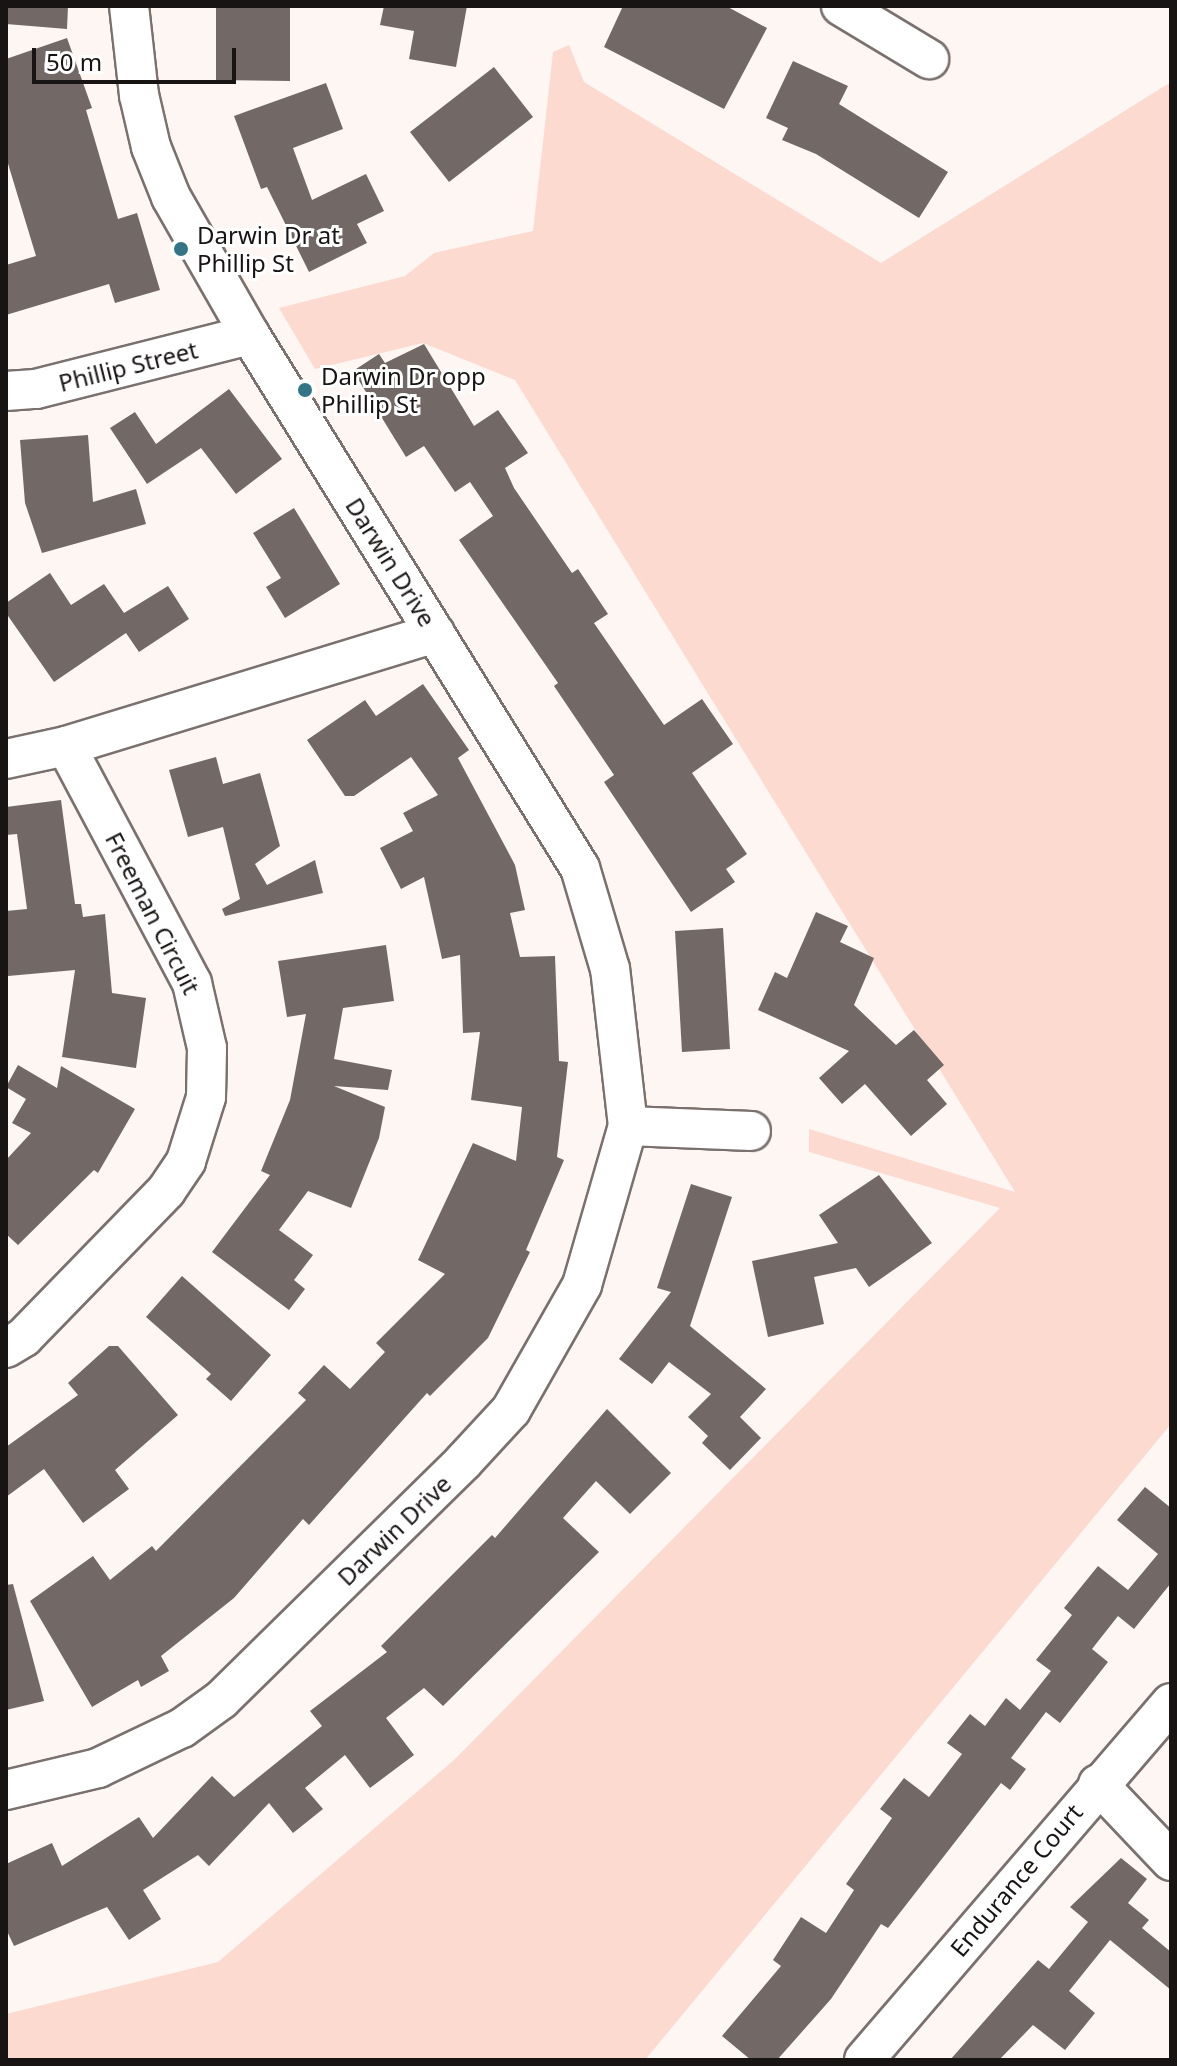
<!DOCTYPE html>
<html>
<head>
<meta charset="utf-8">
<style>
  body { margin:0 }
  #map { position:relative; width:1177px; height:2066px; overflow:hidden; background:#fef6f3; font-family:"Noto Sans",sans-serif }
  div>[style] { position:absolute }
  .green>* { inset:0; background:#fddacf }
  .building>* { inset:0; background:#726966 }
  .roads { filter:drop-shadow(2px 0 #7a716e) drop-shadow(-2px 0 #7a716e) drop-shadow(0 2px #7a716e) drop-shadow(0 -2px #7a716e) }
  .minor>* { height:38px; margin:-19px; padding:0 19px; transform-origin:19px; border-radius:19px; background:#fff }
  .dots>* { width:22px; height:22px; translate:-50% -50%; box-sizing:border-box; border:4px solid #fff; border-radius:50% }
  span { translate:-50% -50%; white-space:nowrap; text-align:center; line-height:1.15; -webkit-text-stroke:6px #fff; paint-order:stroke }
  .poi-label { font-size:24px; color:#181413 }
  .left { translate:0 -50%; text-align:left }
  .street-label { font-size:24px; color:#181413 }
  .frame { position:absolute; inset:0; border:8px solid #181413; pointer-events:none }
  .scale { position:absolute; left:32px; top:48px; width:204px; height:36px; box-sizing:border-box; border:4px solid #181413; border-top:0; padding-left:10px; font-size:24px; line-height:28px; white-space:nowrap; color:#181413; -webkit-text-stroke:6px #fff; paint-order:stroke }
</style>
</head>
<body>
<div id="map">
  <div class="green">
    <div style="clip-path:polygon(569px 45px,584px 82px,881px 263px,1171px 82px,1171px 1424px,645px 2060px,6px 2060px,6px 2014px,218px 1962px,454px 1760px,1000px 1208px,809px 1152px,809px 1129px,1015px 1192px,515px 380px,423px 343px,315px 369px,279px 308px,405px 276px,434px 253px,533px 231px,553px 52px)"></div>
  </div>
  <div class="building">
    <div style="clip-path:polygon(6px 6px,68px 6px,67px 29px,6px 24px)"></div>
    <div style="clip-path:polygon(216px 6px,290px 6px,290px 81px,216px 80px)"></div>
    <div style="clip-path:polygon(384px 6px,467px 6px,456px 67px,409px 59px,414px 31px,380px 25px)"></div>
    <div style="clip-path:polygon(623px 6px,726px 6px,767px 28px,724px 109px,604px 47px)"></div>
    <div style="clip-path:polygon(67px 38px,92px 108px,86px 110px,118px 219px,137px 213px,160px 290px,115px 303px,109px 284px,6px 315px,6px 265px,36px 256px,6px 157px,6px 59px)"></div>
    <div style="clip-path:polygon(793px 61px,848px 86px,839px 104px,948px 172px,919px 218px,816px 154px,782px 140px,788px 128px,766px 118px)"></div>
    <div style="clip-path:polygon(494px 67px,533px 117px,449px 182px,410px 132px)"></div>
    <div style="clip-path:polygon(326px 83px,343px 129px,293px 148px,312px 200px,366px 174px,384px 211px,357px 224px,367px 243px,309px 272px,267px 187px,261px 189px,234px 116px)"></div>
    <div style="clip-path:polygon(424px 344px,474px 426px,498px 410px,528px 453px,505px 468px,514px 488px,572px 573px,578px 569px,608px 614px,594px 623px,664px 725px,702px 699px,733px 744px,692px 773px,747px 854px,726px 869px,735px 882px,691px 912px,604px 782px,614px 775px,554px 686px,558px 683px,459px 540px,493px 516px,470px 482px,455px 492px,424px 446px,406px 457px,353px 371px,379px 354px,385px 363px)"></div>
    <div style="clip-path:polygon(229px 389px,282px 459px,236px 494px,201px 448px,147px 484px,110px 428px,135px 412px,156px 444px)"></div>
    <div style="clip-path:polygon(88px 435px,93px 502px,136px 489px,146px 524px,42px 553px,25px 503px,20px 440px)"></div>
    <div style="clip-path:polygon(294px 508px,340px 584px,285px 618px,266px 587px,281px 578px,253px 533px)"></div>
    <div style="clip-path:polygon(50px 573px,71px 605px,104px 584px,124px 613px,168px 586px,189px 619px,139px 652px,126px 633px,54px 682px,6px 613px,6px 603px)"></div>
    <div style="clip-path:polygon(423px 684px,469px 750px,458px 758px,515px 865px,525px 910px,510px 913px,520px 957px,555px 956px,559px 1061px,568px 1062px,557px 1157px,564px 1160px,526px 1250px,530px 1252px,488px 1338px,430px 1396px,427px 1393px,309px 1525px,303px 1519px,234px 1598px,161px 1656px,169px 1671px,141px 1687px,138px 1680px,92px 1707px,30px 1601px,93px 1556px,110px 1580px,152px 1546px,156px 1551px,306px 1400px,298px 1393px,324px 1365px,350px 1389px,385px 1352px,376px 1343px,445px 1274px,418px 1260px,473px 1143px,516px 1161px,522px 1107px,471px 1100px,480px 1032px,463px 1033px,460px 955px,442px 959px,424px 877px,401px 889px,380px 848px,413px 831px,403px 813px,438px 795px,411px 757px,354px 796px,345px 796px,307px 740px,365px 700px,376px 716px)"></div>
    <div style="clip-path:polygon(216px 757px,223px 784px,260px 773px,280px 846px,255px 864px,267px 885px,315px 860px,323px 893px,225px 916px,222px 909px,240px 899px,223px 827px,188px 837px,169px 770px)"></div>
    <div style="clip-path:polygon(61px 800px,75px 904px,81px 904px,83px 917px,105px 914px,112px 993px,146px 998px,136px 1068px,62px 1057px,75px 970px,8px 976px,6px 911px,27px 909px,17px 834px,6px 835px,6px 807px)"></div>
    <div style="clip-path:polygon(816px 912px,848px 926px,840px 942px,874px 958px,854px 1005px,896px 1045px,914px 1030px,944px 1065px,927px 1080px,947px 1104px,911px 1136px,865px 1084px,842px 1104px,819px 1078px,849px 1051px,758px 1010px,775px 972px,787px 978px)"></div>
    <div style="clip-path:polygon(723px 928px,730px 1049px,682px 1052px,675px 931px)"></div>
    <div style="clip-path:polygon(386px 945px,394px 1001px,343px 1008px,334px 1059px,392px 1070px,388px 1090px,334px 1086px,385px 1107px,379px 1138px,351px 1208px,308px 1191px,279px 1230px,313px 1255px,294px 1280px,305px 1289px,289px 1310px,212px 1252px,270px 1175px,261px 1171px,290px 1100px,306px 1014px,287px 1017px,278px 961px)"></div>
    <div style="clip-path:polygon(18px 1065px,57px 1088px,61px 1066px,135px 1109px,98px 1173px,94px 1170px,18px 1245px,6px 1234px,6px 1160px,31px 1133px,12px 1123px,26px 1099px,6px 1087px)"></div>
    <div style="clip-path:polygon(879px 1175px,932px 1243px,869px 1287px,856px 1268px,814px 1277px,824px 1324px,768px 1337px,752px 1261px,838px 1243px,819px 1215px)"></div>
    <div style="clip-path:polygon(691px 1184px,732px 1197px,690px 1326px,766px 1389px,740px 1417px,761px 1438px,730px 1470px,702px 1443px,708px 1436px,688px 1417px,711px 1394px,669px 1362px,652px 1384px,619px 1359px,671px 1292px,657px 1288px)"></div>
    <div style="clip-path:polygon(182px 1276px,271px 1355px,231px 1401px,206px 1379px,211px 1374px,146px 1317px)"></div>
    <div style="clip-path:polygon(109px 1346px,118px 1346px,178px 1415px,115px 1470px,129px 1489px,83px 1523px,44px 1469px,6px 1497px,6px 1447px,78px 1395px,68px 1383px)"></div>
    <div style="clip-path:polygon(607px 1409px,671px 1473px,630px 1514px,596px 1481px,563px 1518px,599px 1552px,443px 1706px,424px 1688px,386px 1718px,414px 1755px,370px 1788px,345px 1755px,305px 1788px,323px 1809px,293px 1833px,269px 1803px,209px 1866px,198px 1855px,143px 1890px,161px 1919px,129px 1940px,107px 1907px,14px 1946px,6px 1929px,6px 1864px,52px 1843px,62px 1866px,139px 1817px,153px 1838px,212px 1776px,234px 1797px,322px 1726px,310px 1711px,387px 1652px,381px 1646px,492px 1535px,495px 1538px)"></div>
    <div style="clip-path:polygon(1145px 1487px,1171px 1508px,1171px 1583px,1134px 1629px,1118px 1616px,1092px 1649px,1108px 1662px,1060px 1723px,1046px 1712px,1011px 1758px,1026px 1769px,1010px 1790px,1001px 1783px,888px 1928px,881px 1924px,831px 1999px,777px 2060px,751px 2060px,722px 2036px,781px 1966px,773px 1960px,801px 1917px,826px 1933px,854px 1890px,846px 1884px,892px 1818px,880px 1809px,904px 1778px,929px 1797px,962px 1754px,947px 1743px,970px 1714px,985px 1726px,1006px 1698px,1020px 1710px,1051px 1671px,1036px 1660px,1072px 1615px,1064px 1608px,1098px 1566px,1128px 1590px,1158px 1554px,1117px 1520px)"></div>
    <div style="clip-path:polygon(13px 1584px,44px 1701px,6px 1710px,6px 1585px)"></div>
    <div style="clip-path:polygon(1121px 1858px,1147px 1879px,1128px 1903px,1149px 1920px,1142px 1928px,1171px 1952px,1171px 1990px,1110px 1940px,1069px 1991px,1095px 2013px,1065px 2050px,1033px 2025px,999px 2060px,950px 2060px,1038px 1960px,1049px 1969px,1088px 1922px,1070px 1907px)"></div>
  </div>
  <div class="roads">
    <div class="minor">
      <div style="left:841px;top:6px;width:103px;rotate:31.1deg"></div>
      <div style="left:6px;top:391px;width:30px;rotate:-4deg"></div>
      <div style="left:36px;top:389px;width:221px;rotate:-14.2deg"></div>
      <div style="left:6px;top:759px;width:61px;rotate:-12.2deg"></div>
      <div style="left:66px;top:746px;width:386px;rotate:-17deg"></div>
      <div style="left:628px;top:1126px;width:123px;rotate:2.3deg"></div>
      <div style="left:6px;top:1348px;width:21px;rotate:-31deg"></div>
      <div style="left:24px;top:1337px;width:204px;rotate:-45.8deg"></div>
      <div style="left:166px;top:1191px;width:36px;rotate:-56deg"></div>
      <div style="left:186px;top:1161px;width:67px;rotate:-72.6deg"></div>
      <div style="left:206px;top:1097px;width:49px;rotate:-88.8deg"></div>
      <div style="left:207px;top:1048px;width:67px;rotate:-103deg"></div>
      <div style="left:192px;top:983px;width:268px;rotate:-118deg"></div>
      <div style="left:1098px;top:1784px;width:106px;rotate:46.5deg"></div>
      <div style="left:6px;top:1790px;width:95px;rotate:-13.4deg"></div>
      <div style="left:98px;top:1768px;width:93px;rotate:-25.5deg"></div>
      <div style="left:182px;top:1728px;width:49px;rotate:-35.9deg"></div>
      <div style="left:222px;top:1699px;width:338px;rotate:-44.5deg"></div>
      <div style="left:463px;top:1462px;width:71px;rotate:-47.3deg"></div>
      <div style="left:511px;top:1410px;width:144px;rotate:-60.4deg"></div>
      <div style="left:582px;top:1285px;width:166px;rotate:-73.9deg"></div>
      <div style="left:628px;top:1126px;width:158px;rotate:-96.5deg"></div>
      <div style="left:610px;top:969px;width:105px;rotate:-106.5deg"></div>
      <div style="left:580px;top:868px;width:627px;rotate:-121.76deg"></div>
      <div style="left:250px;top:335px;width:159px;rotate:-119.8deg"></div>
      <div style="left:171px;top:197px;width:54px;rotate:-111.8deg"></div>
      <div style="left:151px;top:147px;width:53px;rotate:-103deg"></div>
      <div style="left:139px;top:95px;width:90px;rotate:-96.4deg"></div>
      <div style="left:864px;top:2060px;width:471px;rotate:-49.3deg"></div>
    </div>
  </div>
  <div class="dots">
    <div style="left:181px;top:249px;background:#337587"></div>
    <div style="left:305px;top:390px;background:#337587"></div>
  </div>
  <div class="poi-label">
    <span class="left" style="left:197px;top:249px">Darwin Dr at<br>Phillip St</span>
    <span class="left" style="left:321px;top:390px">Darwin Dr opp<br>Phillip St</span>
  </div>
  <div class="street-label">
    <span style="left:128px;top:366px;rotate:-14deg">Phillip Street</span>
    <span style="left:391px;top:562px;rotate:58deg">Darwin Drive</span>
    <span style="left:153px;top:913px;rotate:63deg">Freeman Circuit</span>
    <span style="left:394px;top:1530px;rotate:-44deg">Darwin Drive</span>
    <span style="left:1016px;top:1880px;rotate:-50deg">Endurance Court</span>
  </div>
  <div class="frame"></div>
  <div class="scale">50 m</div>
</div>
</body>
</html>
